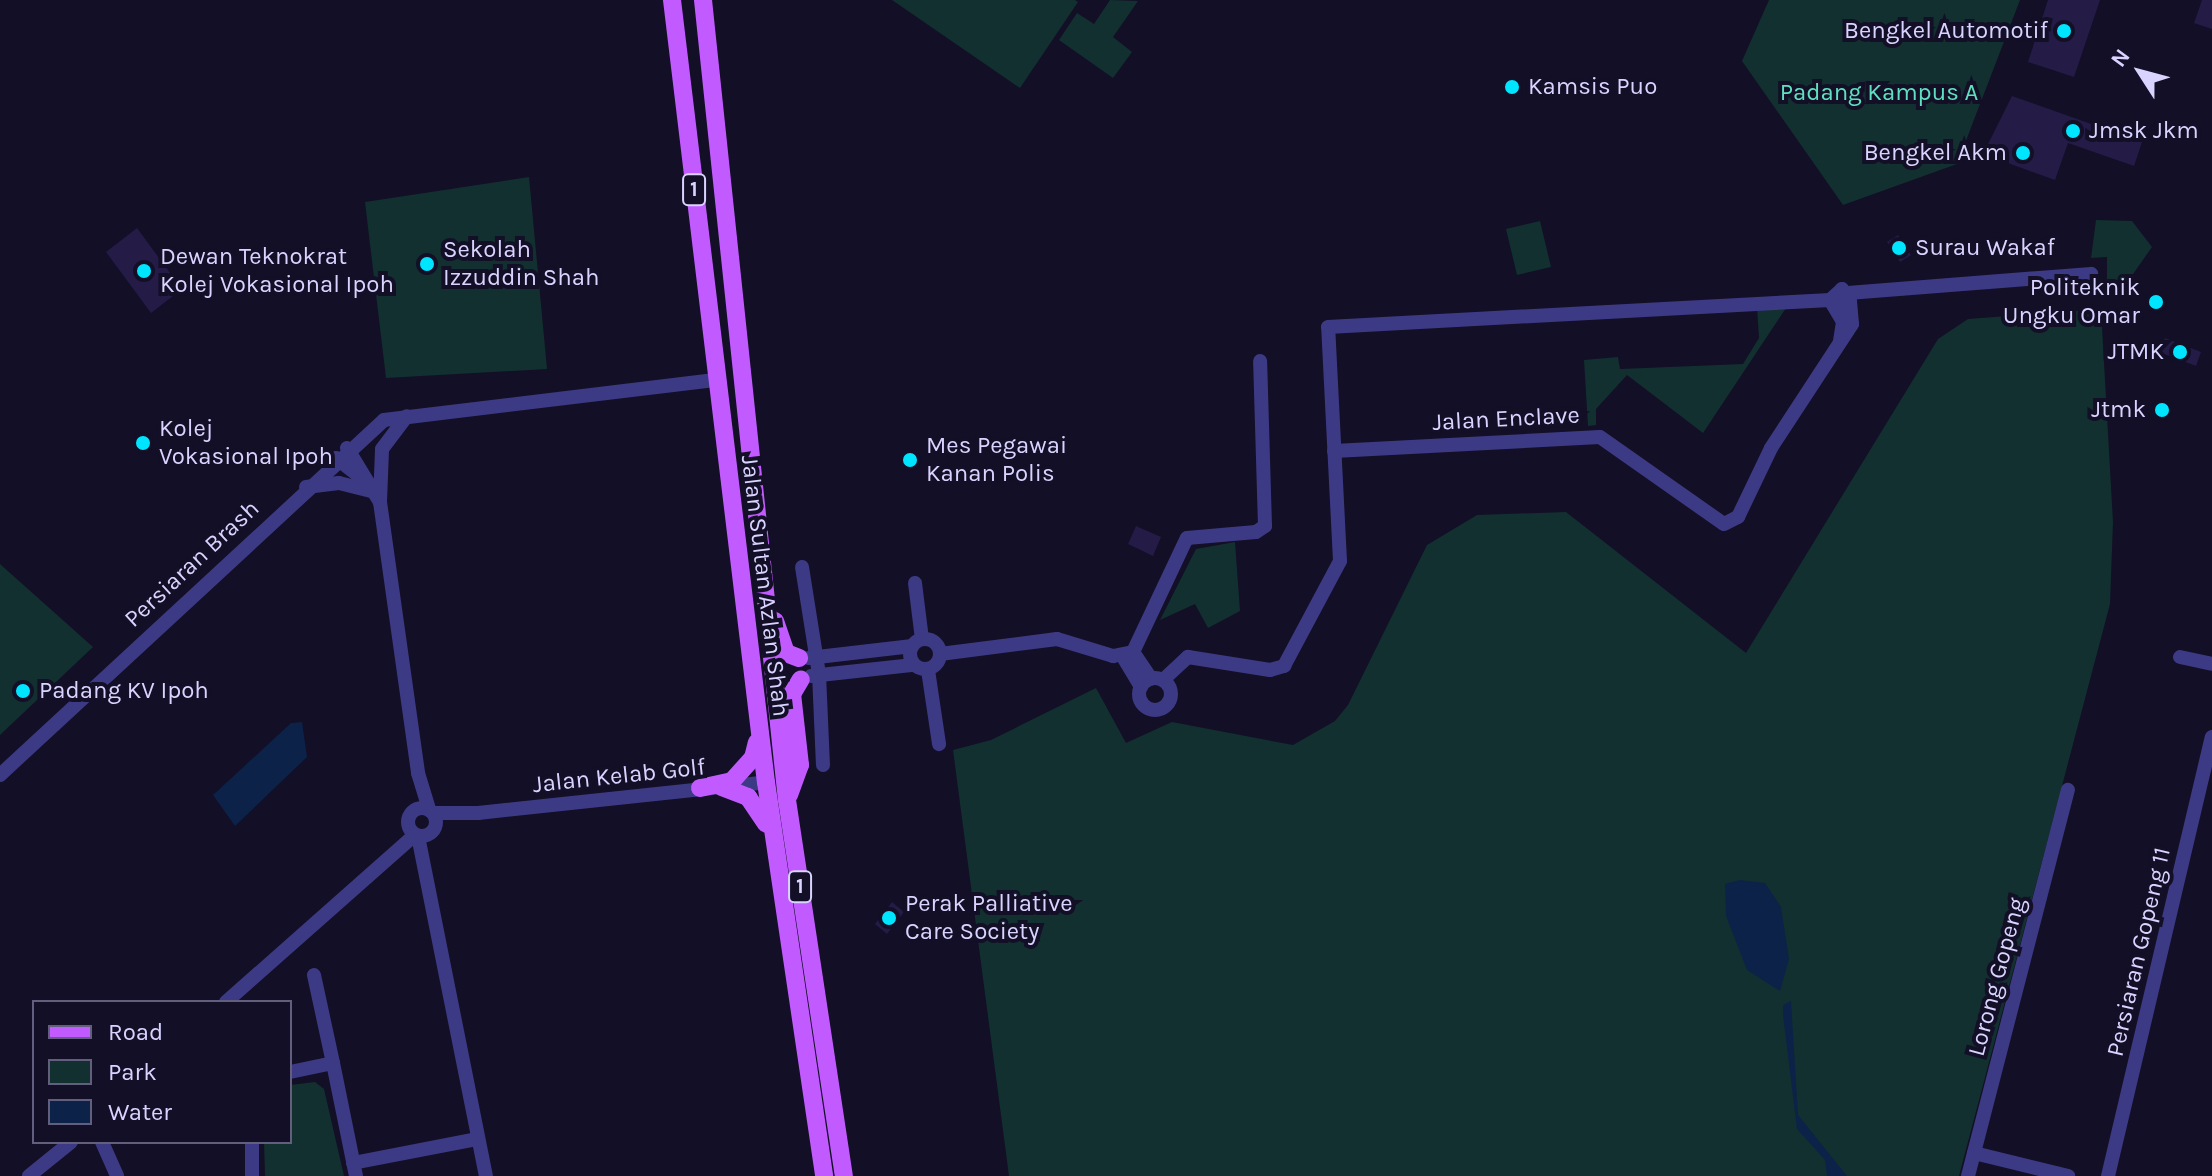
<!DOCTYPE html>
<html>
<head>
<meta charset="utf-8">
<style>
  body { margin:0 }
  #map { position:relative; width:2212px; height:1176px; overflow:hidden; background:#130f26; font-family:Karla,sans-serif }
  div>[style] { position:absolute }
  .green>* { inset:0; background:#12302f }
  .water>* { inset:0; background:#0c2248 }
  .building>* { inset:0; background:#241b47 }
  .minor>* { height:14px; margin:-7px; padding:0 7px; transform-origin:7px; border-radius:7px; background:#3d3a85 }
  .minor>.ring { margin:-7px; padding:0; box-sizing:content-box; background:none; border:14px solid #3d3a85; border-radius:50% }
  .major>* { height:18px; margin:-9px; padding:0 9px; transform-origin:9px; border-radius:9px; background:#c25bff }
  .dots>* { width:22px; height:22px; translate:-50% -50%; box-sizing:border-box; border:4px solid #130f26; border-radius:50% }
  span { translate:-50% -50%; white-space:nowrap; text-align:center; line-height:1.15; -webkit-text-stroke:8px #130f26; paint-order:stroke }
  .shield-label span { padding:2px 6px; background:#130f26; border:2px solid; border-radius:6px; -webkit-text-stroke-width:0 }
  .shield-label { font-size:22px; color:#d9d4ff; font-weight:700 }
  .poi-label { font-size:24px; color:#d9d4ff }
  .right { translate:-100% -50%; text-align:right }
  .left { translate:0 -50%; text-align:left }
  .park-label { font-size:24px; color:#5fe0c0 }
  .street-label { font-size:24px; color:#d9d4ff }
  .legend { position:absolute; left:32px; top:1000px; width:260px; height:144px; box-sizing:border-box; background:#130f26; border:2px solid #625e7d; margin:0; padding:10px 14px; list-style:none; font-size:24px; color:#d9d4ff }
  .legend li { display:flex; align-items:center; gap:16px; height:40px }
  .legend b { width:40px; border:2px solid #625e7d }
  .north { position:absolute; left:2100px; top:32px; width:80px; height:80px; -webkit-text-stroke:6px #130f26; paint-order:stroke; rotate:306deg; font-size:22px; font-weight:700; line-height:32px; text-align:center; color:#d9d4ff }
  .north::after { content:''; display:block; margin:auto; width:28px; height:36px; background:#d9d4ff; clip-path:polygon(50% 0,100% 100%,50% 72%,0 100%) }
</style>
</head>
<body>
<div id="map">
  <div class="green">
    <div style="clip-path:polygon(892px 0,1075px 0,1078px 2px,1020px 88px)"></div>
    <div style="clip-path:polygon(1110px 0,1138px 1px,1113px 37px,1132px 52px,1113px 78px,1059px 40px,1077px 13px,1094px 24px)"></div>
    <div style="clip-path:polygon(1769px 0,2020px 0,1957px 164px,1843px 205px,1742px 61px)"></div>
    <div style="clip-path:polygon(529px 177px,547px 369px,386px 378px,365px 202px)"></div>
    <div style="clip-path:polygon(2096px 220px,2132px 221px,2152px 247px,2124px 287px,2107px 292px,2107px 257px,2091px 258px)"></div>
    <div style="clip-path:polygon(1540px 221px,1551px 267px,1517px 275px,1506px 229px)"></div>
    <div style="clip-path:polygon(1788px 305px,1703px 433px,1627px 375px,1596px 409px,1596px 425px,1588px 426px,1584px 360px,1618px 357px,1620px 369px,1743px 364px,1759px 338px,1757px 307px)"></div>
    <div style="clip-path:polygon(2101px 309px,2113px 522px,2110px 604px,1959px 1176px,1009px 1176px,953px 750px,991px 740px,1096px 688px,1126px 743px,1172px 722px,1293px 745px,1335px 721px,1348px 705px,1427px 545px,1477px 515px,1566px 512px,1746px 653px,1938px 339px,1968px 319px)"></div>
    <div style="clip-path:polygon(1235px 542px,1240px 611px,1208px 628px,1195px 604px,1160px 620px,1196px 549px)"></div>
    <div style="clip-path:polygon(0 564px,93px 647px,0 735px)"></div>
    <div style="clip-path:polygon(315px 1082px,324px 1089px,344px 1176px,265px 1176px,264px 1142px,290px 1142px,290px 1085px)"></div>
  </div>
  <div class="water">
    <div style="clip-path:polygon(302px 722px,307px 757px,235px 826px,213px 795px,291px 723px)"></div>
    <div style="clip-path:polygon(1740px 880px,1765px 883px,1781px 907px,1789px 959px,1780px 991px,1747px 970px,1726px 916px,1725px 884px)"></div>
    <div style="clip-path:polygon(1791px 1001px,1798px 1115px,1847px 1176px,1827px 1176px,1825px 1160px,1797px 1129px,1783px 1015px,1783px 1005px)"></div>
  </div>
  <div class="building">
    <div style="clip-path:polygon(2048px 0,2100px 0,2074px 77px,2028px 62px)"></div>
    <div style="clip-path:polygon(2202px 0,2212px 0,2212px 29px,2194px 23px)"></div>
    <div style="clip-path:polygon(2012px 96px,2142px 142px,2134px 166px,2068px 143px,2055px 180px,1983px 154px)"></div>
    <div style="clip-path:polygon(137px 228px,182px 289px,151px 313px,106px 252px)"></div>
    <div style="clip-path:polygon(1898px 235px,1911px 255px,1900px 262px,1887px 242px)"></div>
    <div style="clip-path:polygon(2165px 338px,2201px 352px,2196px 366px,2159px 352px)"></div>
    <div style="clip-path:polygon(1136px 526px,1161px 537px,1153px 556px,1128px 544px)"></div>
    <div style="clip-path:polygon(892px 902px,904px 912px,887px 934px,875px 924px)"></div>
  </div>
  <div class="minor">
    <div style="left:1848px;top:293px;width:244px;rotate:-4.5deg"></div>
    <div style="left:1837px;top:308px;width:16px;rotate:-35deg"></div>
    <div style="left:1850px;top:299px;width:13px;rotate:-129deg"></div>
    <div style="left:1842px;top:289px;width:16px;rotate:137deg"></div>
    <div style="left:1830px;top:300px;width:26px;rotate:59deg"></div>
    <div style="left:1843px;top:322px;width:18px;rotate:99deg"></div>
    <div style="left:347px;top:448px;width:63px;rotate:58.6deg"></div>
    <div style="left:380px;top:502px;width:274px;rotate:82deg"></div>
    <div style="left:418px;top:773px;width:39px;rotate:73deg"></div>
    <div style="left:1334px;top:451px;width:266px;rotate:-3deg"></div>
    <div style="left:1600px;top:437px;width:151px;rotate:35.1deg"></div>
    <div style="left:1724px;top:524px;width:16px;rotate:-27deg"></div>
    <div style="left:1738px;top:517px;width:76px;rotate:-64.4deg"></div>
    <div style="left:1771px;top:448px;width:148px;rotate:-56.8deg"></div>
    <div style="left:1852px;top:324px;width:25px;rotate:-95deg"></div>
    <div style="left:336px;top:458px;width:41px;rotate:38deg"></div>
    <div style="left:306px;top:487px;width:33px;rotate:-7deg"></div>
    <div style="left:339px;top:483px;width:36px;rotate:14deg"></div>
    <div style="left:380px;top:502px;width:53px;rotate:-87.8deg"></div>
    <div style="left:382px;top:449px;width:41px;rotate:-52.9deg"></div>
    <div style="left:802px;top:567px;width:108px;rotate:81deg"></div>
    <div style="left:819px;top:674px;width:91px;rotate:87.5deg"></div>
    <div style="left:915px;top:583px;width:56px;rotate:82.9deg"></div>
    <div class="ring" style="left:910px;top:639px;width:16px;height:16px"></div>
    <div style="left:1133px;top:652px;width:126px;rotate:-64.7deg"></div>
    <div style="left:1187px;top:538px;width:69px;rotate:-5deg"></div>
    <div style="left:1256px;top:532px;width:11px;rotate:-34deg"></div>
    <div style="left:1265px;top:526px;width:165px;rotate:-91.7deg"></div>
    <div style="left:1133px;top:652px;width:32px;rotate:56deg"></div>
    <div style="left:940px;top:654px;width:118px;rotate:-7.3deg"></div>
    <div style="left:1057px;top:639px;width:59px;rotate:16.9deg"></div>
    <div style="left:1113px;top:656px;width:20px;rotate:-11deg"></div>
    <div style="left:1123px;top:657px;width:35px;rotate:59deg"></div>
    <div style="left:2180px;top:657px;width:33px;rotate:12deg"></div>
    <div style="left:809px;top:658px;width:104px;rotate:-6.6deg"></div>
    <div style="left:928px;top:670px;width:75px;rotate:81.5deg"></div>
    <div style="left:811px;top:676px;width:103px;rotate:-6.2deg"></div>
    <div class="ring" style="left:1139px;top:678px;width:18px;height:18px"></div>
    <div style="left:1163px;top:680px;width:34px;rotate:-43deg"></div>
    <div style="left:1188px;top:657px;width:83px;rotate:9deg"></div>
    <div style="left:1270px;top:670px;width:15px;rotate:-16deg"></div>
    <div style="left:1284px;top:666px;width:119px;rotate:-61.9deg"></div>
    <div style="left:1340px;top:561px;width:234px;rotate:-92.9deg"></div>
    <div style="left:1328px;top:327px;width:503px;rotate:-3.08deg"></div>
    <div style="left:0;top:775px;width:523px;rotate:-42.75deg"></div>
    <div style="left:384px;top:420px;width:333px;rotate:-6.9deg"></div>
    <div class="ring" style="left:408px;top:808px;width:14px;height:14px"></div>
    <div style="left:433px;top:813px;width:45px"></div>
    <div style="left:478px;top:813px;width:290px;rotate:-6.1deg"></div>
    <div style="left:418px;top:836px;width:347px;rotate:78.7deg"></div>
    <div style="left:226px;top:1002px;width:252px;rotate:-41.5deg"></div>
    <div style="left:333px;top:1063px;width:115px;rotate:78.5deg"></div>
    <div style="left:290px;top:1072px;width:44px;rotate:-11.8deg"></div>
    <div style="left:333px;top:1063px;width:90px;rotate:-102.2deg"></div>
    <div style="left:102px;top:1142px;width:37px;rotate:66deg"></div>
    <div style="left:252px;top:1142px;width:34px;rotate:90deg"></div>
    <div style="left:1974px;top:1153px;width:97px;rotate:13.7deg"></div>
    <div style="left:353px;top:1163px;width:127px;rotate:-10.9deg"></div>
    <div style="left:29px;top:1176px;width:54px;rotate:-39deg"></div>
    <div style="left:1968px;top:1176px;width:399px;rotate:-75.5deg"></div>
    <div style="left:2108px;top:1176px;width:451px;rotate:-76.7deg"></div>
  </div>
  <div class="major">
    <div style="left:672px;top:0;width:788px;rotate:83.15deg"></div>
    <div style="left:766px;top:782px;width:398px;rotate:81.6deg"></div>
    <div style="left:703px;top:0;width:804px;rotate:84.01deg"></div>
    <div style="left:787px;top:800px;width:380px;rotate:81.4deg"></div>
    <div style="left:775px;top:621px;width:34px;rotate:71deg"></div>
    <div style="left:786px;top:653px;width:14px;rotate:21deg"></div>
    <div style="left:722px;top:787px;width:28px;rotate:21deg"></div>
    <div style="left:748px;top:797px;width:32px;rotate:56deg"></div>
    <div style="left:700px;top:788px;width:33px;rotate:-12deg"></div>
    <div style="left:732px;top:781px;width:31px;rotate:-48deg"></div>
    <div style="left:753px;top:758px;width:16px;rotate:-76deg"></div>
    <div style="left:789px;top:795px;width:32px;rotate:-70deg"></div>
    <div style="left:800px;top:765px;width:71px;rotate:-96.4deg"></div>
    <div style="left:792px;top:694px;width:17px;rotate:-59deg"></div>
  </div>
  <div class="dots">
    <div style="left:2064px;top:31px;background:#00e5ff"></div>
    <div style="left:1512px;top:87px;background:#00e5ff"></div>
    <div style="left:2073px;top:131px;background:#00e5ff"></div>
    <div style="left:2023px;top:153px;background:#00e5ff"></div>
    <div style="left:1899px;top:248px;background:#00e5ff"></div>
    <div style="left:427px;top:264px;background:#00e5ff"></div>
    <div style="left:144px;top:271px;background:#00e5ff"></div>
    <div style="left:2156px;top:302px;background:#00e5ff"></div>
    <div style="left:2180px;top:352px;background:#00e5ff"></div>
    <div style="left:2162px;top:410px;background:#00e5ff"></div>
    <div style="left:143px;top:443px;background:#00e5ff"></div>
    <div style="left:910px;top:460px;background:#00e5ff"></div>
    <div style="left:23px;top:691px;background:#00e5ff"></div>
    <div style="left:889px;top:918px;background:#00e5ff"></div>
  </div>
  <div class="shield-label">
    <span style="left:694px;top:190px">1</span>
    <span style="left:800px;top:887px">1</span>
  </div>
  <div class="poi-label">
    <span class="right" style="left:2048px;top:31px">Bengkel Automotif</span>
    <span class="left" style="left:1528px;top:87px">Kamsis Puo</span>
    <span class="left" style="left:2089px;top:131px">Jmsk Jkm</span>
    <span class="right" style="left:2007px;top:153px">Bengkel Akm</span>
    <span class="left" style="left:1915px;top:248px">Surau Wakaf</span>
    <span class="left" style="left:443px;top:264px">Sekolah<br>Izzuddin Shah</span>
    <span class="left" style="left:160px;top:271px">Dewan Teknokrat<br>Kolej Vokasional Ipoh</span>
    <span class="right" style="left:2140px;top:302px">Politeknik<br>Ungku Omar</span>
    <span class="right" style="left:2164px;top:352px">JTMK</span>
    <span class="right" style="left:2146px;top:410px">Jtmk</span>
    <span class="left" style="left:159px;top:443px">Kolej<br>Vokasional Ipoh</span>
    <span class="left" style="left:926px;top:460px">Mes Pegawai<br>Kanan Polis</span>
    <span class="left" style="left:39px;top:691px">Padang KV Ipoh</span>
    <span class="left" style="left:905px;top:918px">Perak Palliative<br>Care Society</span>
  </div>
  <div class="park-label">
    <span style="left:1879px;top:93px">Padang Kampus A</span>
  </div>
  <div class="street-label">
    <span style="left:1506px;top:419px;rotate:-3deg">Jalan Enclave</span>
    <span style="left:192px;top:564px;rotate:-43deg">Persiaran Brash</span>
    <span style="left:765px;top:586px;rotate:83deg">Jalan Sultan Azlan Shah</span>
    <span style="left:619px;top:776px;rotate:-6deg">Jalan Kelab Golf</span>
    <span style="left:2139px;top:952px;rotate:-77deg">Persiaran Gopeng 11</span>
    <span style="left:1997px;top:977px;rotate:-75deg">Lorong Gopeng</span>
  </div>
  <ul class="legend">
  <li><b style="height:10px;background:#c25bff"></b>Road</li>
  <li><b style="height:22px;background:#12302f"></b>Park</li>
  <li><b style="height:22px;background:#0c2248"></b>Water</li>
  </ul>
  <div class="north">N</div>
</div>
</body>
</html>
